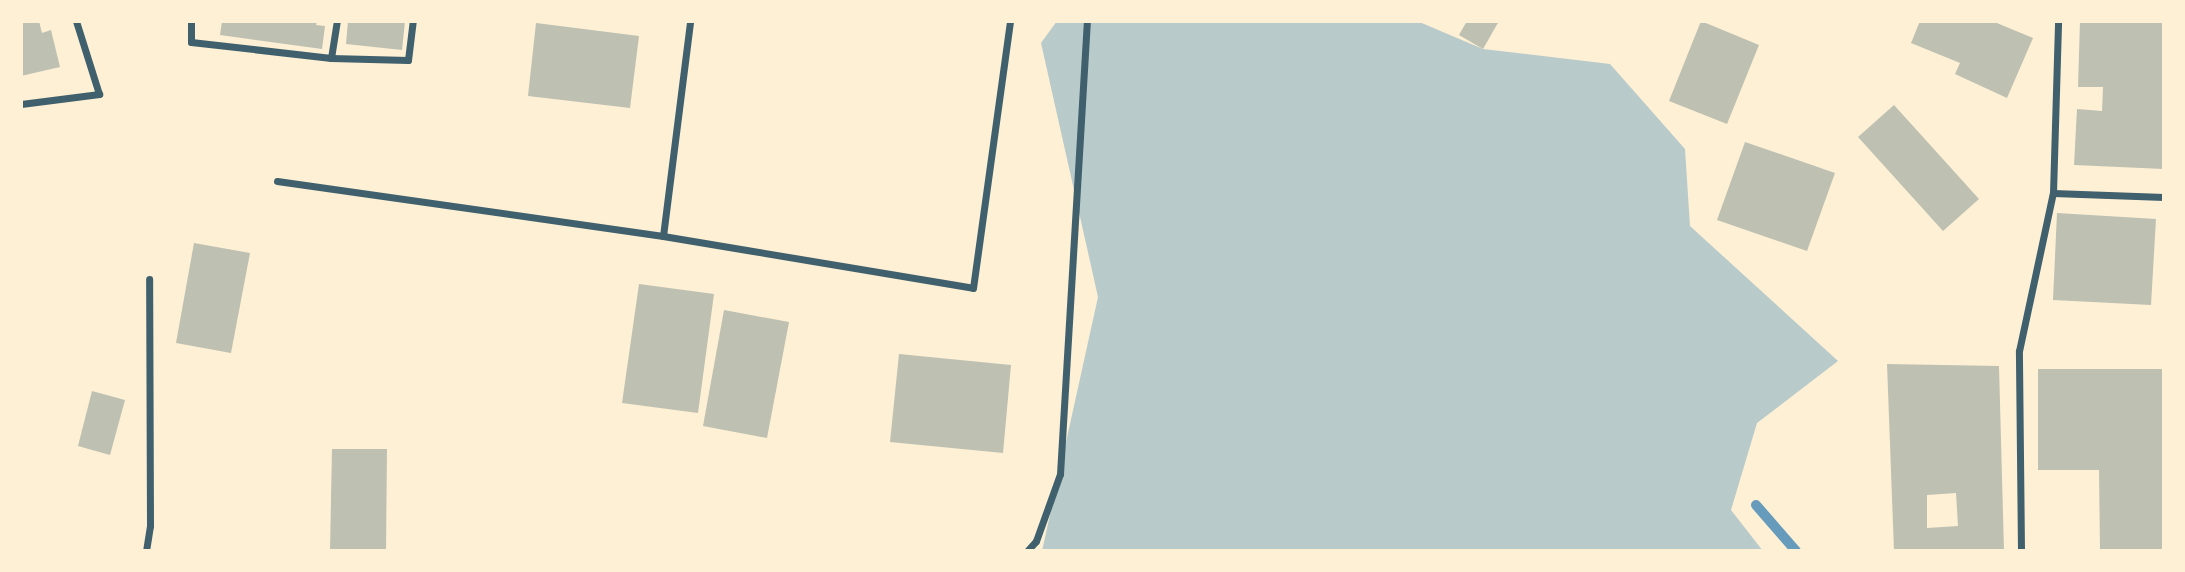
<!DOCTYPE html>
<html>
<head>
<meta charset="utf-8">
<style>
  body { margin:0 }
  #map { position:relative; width:2185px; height:572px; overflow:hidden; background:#fdf0d5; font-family:"Work Sans",sans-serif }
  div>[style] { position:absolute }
  .green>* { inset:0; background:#b9caca }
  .stream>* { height:10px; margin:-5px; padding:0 5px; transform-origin:5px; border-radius:5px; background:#669bbc }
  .building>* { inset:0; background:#bec0b2 }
  .minor>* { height:7px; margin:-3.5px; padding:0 3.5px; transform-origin:3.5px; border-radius:3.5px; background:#3f606c }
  span { translate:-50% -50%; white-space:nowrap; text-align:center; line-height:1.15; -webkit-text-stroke:5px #fdf0d5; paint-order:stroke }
  .frame { position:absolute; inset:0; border:23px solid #fdf0d5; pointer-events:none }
</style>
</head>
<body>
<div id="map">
  <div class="green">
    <div style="clip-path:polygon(1057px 21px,1417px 21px,1483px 49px,1610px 64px,1685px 149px,1690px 226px,1838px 361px,1757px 423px,1731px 510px,1763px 551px,1042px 551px,1098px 297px,1041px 43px)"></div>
  </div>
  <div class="stream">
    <div style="left:1756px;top:505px;width:61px;rotate:49deg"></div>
  </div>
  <div class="building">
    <div style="clip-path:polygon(21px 21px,39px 21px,42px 33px,51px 30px,60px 67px,21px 76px)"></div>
    <div style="clip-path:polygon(222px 21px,317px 21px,316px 25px,325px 26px,322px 49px,220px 35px)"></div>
    <div style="clip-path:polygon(348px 21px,405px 21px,402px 50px,346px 44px)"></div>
    <div style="clip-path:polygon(1467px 21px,1499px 21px,1483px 49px,1459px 35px)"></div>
    <div style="clip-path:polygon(1701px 21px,1759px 45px,1727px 124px,1669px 101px)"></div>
    <div style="clip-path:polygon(1920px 21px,1992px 21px,2033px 38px,2007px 98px,1955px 74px,1960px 63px,1911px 43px)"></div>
    <div style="clip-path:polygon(2080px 21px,2164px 21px,2164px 169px,2074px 165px,2077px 109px,2102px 111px,2103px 87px,2078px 87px)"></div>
    <div style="clip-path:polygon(536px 23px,639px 36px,630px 108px,528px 96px)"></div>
    <div style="clip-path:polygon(1894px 105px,1979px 199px,1943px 231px,1858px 137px)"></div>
    <div style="clip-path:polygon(1745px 142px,1835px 173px,1807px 251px,1717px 220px)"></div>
    <div style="clip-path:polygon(2057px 213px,2156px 219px,2151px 305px,2053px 300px)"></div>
    <div style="clip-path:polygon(194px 243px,250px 253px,231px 353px,176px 343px)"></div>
    <div style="clip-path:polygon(639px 284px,714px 294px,698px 413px,622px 403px)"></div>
    <div style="clip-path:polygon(724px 310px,789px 322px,767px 438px,703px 426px)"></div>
    <div style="clip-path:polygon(899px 354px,1011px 365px,1003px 453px,890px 442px)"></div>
    <div style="clip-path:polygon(evenodd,1887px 364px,1999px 366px,2004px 551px,1894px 551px,1887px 364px,1956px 493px,1958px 526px,1927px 528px,1927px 495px,1956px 493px)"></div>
    <div style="clip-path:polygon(2038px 369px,2164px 369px,2164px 551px,2100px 551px,2099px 470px,2038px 470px)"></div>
    <div style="clip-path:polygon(92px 391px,125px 400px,110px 455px,78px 446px)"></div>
    <div style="clip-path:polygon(332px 449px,387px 449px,386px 551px,330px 551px)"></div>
  </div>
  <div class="minor">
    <div style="left:191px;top:21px;width:21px;rotate:90deg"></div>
    <div style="left:191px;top:42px;width:141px;rotate:6.5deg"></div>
    <div style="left:331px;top:58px;width:77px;rotate:1.5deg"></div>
    <div style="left:408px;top:60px;width:39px;rotate:-83deg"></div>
    <div style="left:331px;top:58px;width:37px;rotate:-81deg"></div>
    <div style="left:21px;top:104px;width:79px;rotate:-7.3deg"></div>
    <div style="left:99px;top:94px;width:77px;rotate:-107.5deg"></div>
    <div style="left:277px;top:181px;width:390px;rotate:8.1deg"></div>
    <div style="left:663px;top:236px;width:314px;rotate:9.5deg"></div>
    <div style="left:973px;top:288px;width:270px;rotate:-82.1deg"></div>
    <div style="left:2053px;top:193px;width:111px;rotate:2.1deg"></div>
    <div style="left:663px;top:236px;width:217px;rotate:-82.8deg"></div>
    <div style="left:146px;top:551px;width:25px;rotate:-81deg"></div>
    <div style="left:150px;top:526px;width:247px;rotate:-90.2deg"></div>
    <div style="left:1027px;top:551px;width:13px;rotate:-48deg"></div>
    <div style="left:1036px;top:541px;width:71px;rotate:-70.3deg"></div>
    <div style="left:1060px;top:474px;width:454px;rotate:-86.6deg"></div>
    <div style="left:2021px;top:551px;width:200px;rotate:-90.6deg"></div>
    <div style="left:2019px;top:351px;width:162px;rotate:-77.9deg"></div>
    <div style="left:2053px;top:193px;width:172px;rotate:-88.3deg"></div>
  </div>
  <div class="frame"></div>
</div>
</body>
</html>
